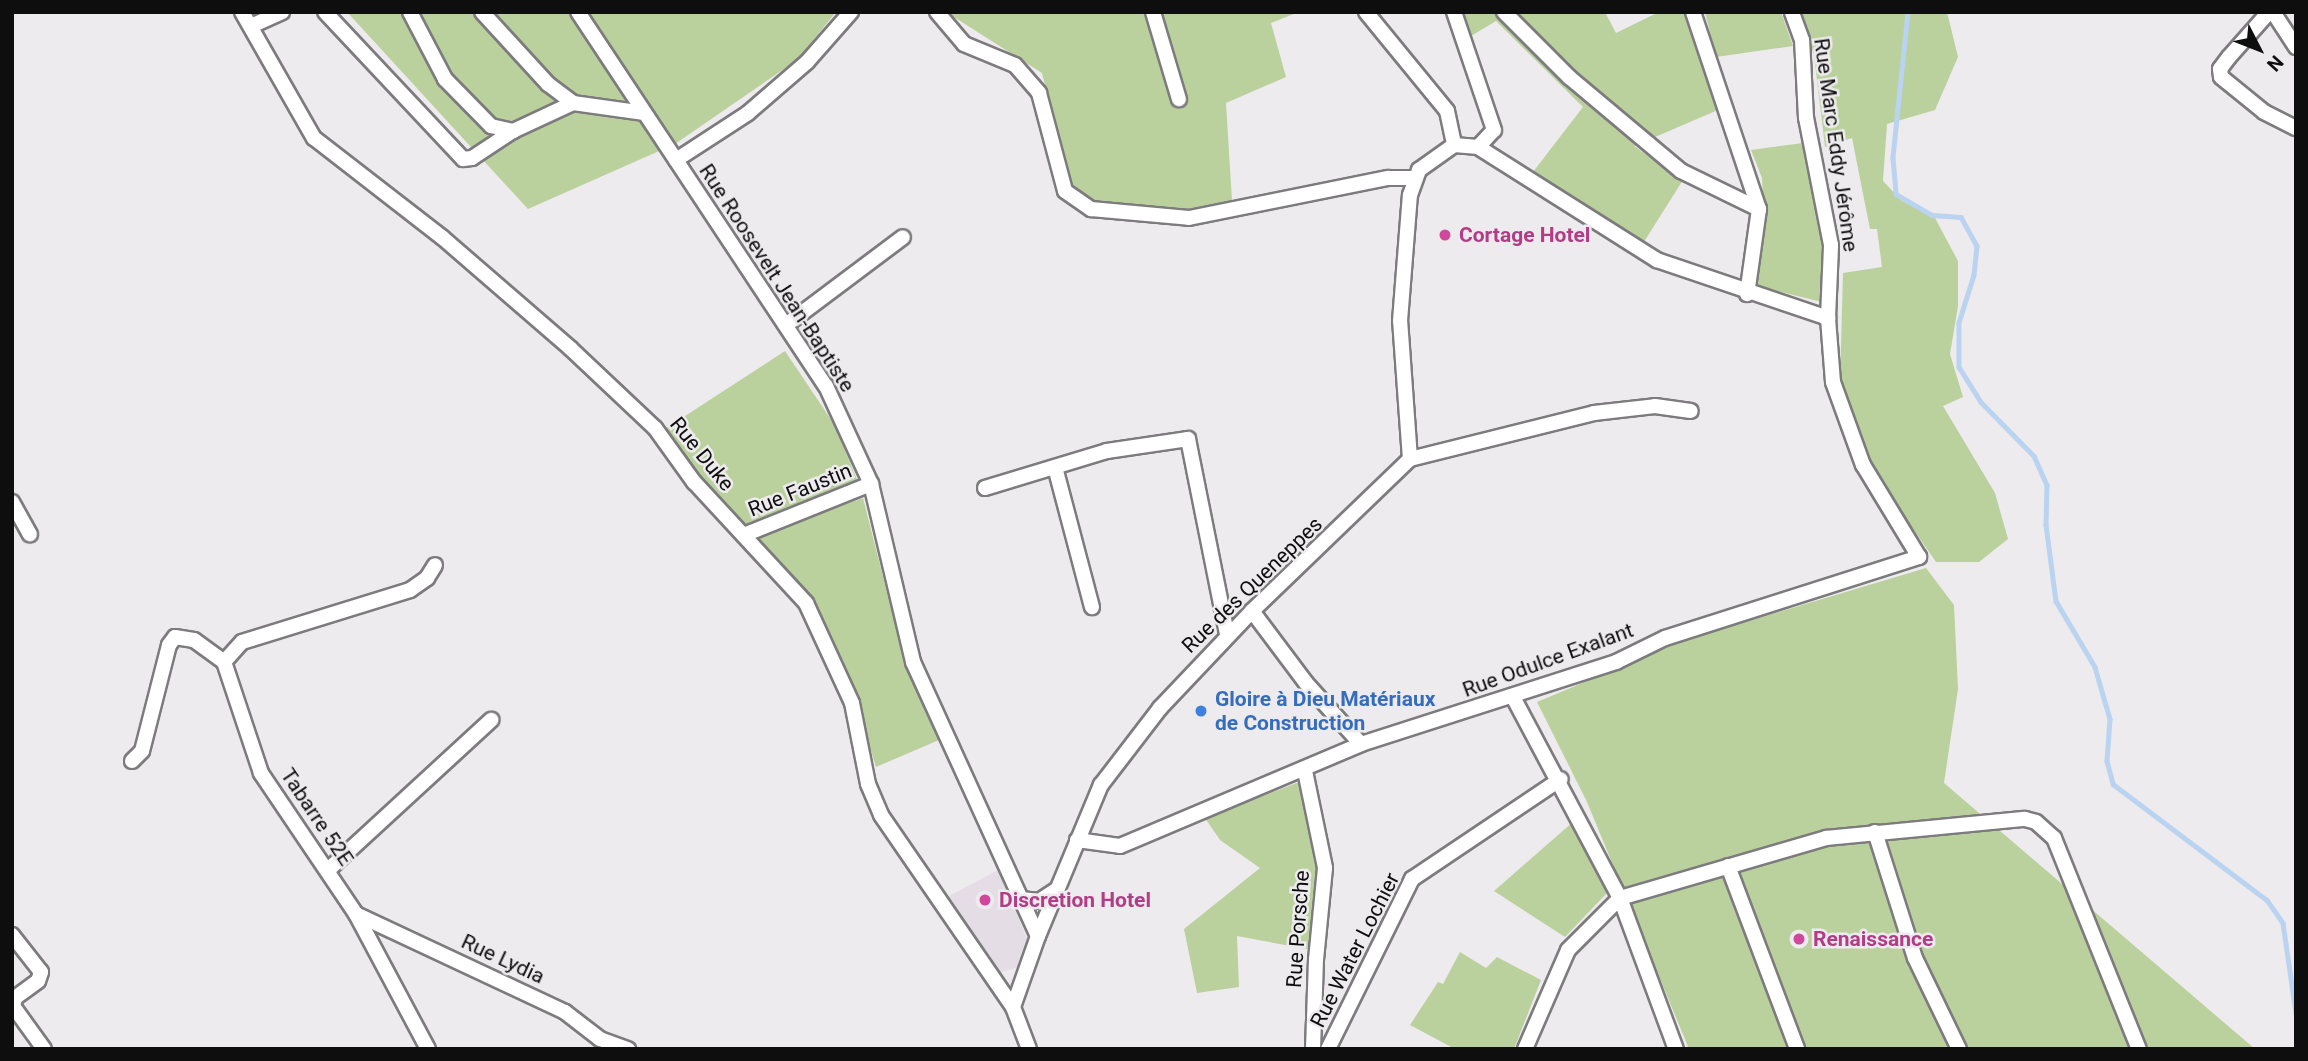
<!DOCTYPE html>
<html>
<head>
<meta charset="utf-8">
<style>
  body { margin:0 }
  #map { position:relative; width:2308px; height:1061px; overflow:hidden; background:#edebed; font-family:Roboto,sans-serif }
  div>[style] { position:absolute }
  .built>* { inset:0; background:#e5dde5 }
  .green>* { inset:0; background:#bad19d }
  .stream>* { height:4.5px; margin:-2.25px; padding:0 2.25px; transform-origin:2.25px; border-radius:2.25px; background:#bad3f0 }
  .roads { filter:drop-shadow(2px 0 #7d7b7e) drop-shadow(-2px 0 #7d7b7e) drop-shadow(0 2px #7d7b7e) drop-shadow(0 -2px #7d7b7e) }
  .minor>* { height:14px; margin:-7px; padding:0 7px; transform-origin:7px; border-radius:7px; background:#fff }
  .dots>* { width:19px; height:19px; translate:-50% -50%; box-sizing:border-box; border:4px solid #edebed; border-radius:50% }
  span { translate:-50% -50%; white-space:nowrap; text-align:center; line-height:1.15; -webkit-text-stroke:5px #edebed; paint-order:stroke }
  .street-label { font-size:21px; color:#0f0e0f }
  .hotel-label { font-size:21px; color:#b23c85; font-weight:700 }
  .left { translate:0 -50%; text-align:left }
  .shop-label { font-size:21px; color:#366cbe; font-weight:700 }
  .frame { position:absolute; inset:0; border:14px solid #0f0e0f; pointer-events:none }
  .north { position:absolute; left:2224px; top:14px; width:70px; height:70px; -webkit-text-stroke:5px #edebed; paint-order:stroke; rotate:132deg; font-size:19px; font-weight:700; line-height:28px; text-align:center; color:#0f0e0f }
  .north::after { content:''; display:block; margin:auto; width:24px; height:32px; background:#0f0e0f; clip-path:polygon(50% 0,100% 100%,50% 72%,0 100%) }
</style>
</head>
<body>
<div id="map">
  <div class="built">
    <div style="clip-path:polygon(998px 870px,1029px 943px,1019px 967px,998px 973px,949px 896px)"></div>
  </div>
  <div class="green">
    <div style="clip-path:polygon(347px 12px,836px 12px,797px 60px,675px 144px,528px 209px)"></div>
    <div style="clip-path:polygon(946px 12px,1299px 12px,1271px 23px,1286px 77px,1226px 103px,1232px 201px,1190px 210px,1093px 201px,1069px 181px,1042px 73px)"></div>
    <div style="clip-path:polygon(1461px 12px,1605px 12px,1616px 33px,1659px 12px,1687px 12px,1718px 110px,1634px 146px,1683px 180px,1642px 245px,1600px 213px,1533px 172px,1583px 107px,1496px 21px,1471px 36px)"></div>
    <div style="clip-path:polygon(1705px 12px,1781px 12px,1793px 46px,1716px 57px)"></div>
    <div style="clip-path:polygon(1799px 12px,1947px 12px,1958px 57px,1935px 110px,1887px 124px,1883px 181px,1902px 201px,1935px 218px,1958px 261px,1958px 306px,1950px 354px,1963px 397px,1943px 406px,1995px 493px,2008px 539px,1979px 562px,1936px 562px,1877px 477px,1840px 381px,1843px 273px,1882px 267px,1877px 229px,1870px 229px,1852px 138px,1825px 147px,1814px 55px)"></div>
    <div style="clip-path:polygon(1803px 143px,1822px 231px,1826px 303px,1752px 285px,1764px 217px,1762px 178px,1751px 150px)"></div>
    <div style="clip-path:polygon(785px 351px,834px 424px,858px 482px,747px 528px,682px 457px,665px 429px)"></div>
    <div style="clip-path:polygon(863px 498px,906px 667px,939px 740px,876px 767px,856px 702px,813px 599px,757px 536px)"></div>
    <div style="clip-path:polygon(1926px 568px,1954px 605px,1958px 689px,1944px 783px,2255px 1049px,1689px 1049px,1587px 802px,1537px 702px,1685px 640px)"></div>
    <div style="clip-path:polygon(1302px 781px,1319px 866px,1312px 950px,1237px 936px,1239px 987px,1197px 993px,1184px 929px,1260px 868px,1220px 840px,1205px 818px)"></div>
    <div style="clip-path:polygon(1574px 821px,1608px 892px,1565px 937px,1494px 891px)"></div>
    <div style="clip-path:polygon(1460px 952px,1486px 968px,1497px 957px,1541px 980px,1514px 1049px,1455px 1049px,1410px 1025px,1438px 982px,1443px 984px)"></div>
  </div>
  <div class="stream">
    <div style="left:1908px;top:12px;width:147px;rotate:95.9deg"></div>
    <div style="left:1893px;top:158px;width:36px;rotate:85deg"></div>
    <div style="left:1896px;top:194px;width:42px;rotate:30.3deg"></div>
    <div style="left:1932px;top:215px;width:29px;rotate:4deg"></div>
    <div style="left:1961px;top:217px;width:33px;rotate:61deg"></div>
    <div style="left:1977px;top:246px;width:29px;rotate:96deg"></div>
    <div style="left:1974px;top:275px;width:50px;rotate:107.4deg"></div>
    <div style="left:1959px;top:323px;width:44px;rotate:90deg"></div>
    <div style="left:1959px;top:367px;width:41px;rotate:57.8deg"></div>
    <div style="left:1981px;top:402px;width:76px;rotate:45.5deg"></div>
    <div style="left:2034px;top:456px;width:32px;rotate:66deg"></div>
    <div style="left:2047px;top:485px;width:40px;rotate:91.4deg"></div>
    <div style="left:2046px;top:525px;width:77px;rotate:82.5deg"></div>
    <div style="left:2056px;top:601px;width:77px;rotate:59.4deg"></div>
    <div style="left:2095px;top:667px;width:54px;rotate:73.9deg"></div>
    <div style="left:2110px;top:719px;width:42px;rotate:94.1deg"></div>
    <div style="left:2107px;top:761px;width:24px;rotate:75deg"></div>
    <div style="left:2113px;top:784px;width:193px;rotate:37deg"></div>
    <div style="left:2267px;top:900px;width:28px;rotate:55deg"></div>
    <div style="left:2283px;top:923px;width:91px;rotate:81.8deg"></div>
  </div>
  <div class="roads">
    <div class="minor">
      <div style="left:242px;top:12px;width:145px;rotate:60.3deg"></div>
      <div style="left:314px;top:138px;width:163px;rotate:37.8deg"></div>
      <div style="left:443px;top:238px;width:168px;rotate:40.9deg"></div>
      <div style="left:570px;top:348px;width:117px;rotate:43.3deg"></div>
      <div style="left:655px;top:428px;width:67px;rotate:54.2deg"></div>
      <div style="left:694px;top:482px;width:165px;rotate:47.2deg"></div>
      <div style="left:806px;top:603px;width:110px;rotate:65.3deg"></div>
      <div style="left:852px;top:703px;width:83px;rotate:78.8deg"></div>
      <div style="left:868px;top:784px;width:34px;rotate:67deg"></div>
      <div style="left:881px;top:815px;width:233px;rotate:55.5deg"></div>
      <div style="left:325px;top:12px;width:202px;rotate:46.8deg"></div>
      <div style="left:463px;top:159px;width:9px;rotate:-6deg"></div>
      <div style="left:472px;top:158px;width:49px;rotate:-33.4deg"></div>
      <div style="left:410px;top:12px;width:76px;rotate:62.4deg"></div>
      <div style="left:445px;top:79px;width:66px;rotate:45.6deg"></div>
      <div style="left:491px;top:126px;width:23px;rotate:13deg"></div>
      <div style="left:513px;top:131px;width:66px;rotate:-25deg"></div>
      <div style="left:482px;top:12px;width:98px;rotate:47.5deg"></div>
      <div style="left:548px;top:84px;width:31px;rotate:37deg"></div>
      <div style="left:573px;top:103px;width:72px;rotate:8deg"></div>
      <div style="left:578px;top:12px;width:449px;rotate:56.5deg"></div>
      <div style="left:826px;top:386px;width:108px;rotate:65.3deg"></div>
      <div style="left:871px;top:484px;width:183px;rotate:76.7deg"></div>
      <div style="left:913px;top:662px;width:301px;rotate:65.5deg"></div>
      <div style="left:937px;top:12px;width:42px;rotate:49.8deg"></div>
      <div style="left:964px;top:44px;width:55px;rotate:22.4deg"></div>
      <div style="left:1015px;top:65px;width:37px;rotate:49deg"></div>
      <div style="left:1039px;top:93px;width:101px;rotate:75.1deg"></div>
      <div style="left:1065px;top:191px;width:32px;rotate:35deg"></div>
      <div style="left:1091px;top:209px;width:98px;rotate:5.2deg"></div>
      <div style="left:1189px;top:218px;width:203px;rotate:-11.4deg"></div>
      <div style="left:1388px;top:178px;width:26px"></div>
      <div style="left:1153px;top:12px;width:91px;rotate:73.4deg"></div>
      <div style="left:1366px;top:12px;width:128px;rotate:50.7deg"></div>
      <div style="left:1447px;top:111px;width:35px;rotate:78deg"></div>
      <div style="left:1504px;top:12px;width:92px;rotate:45deg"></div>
      <div style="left:1569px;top:77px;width:146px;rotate:40deg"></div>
      <div style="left:1681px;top:171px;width:87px;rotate:26deg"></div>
      <div style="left:1693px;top:12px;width:208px;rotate:71.5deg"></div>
      <div style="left:1759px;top:209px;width:86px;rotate:98deg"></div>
      <div style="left:2269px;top:12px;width:60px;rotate:131.6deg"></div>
      <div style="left:2229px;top:57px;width:15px;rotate:127deg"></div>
      <div style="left:2220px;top:69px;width:8px;rotate:83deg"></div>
      <div style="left:2221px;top:77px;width:55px;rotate:39.1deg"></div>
      <div style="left:2264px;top:112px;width:36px;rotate:27deg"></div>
      <div style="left:2273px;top:12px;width:42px;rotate:56.7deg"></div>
      <div style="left:251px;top:26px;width:34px;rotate:-24deg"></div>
      <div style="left:1454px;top:145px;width:24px;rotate:5deg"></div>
      <div style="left:1478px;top:147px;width:23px;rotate:-47deg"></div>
      <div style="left:1494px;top:130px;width:125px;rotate:-108.7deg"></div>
      <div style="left:1478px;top:147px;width:212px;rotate:32.3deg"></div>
      <div style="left:1657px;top:260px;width:181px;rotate:18.7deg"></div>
      <div style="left:676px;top:160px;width:86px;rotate:-33.1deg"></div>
      <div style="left:748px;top:113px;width:78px;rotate:-40.8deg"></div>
      <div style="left:807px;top:62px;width:67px;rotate:-48.7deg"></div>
      <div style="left:786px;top:325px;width:146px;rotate:-36.9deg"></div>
      <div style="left:1410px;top:459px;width:138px;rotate:-94.1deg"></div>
      <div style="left:1400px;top:321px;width:126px;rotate:-85.5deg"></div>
      <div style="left:1410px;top:195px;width:27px;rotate:-70deg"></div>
      <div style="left:1419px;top:170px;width:43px;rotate:-35.5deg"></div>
      <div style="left:1055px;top:467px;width:145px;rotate:75.2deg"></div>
      <div style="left:985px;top:488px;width:127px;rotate:-16.9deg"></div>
      <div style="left:1107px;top:451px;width:82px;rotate:-8.4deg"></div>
      <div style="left:1188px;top:439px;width:200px;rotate:78.7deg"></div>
      <div style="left:12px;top:502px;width:37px;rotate:61deg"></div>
      <div style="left:744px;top:535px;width:137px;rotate:-21.9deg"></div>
      <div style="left:1252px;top:611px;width:90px;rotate:53.1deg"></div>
      <div style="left:1306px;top:683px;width:82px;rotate:48deg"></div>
      <div style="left:1513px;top:697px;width:228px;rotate:62deg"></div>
      <div style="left:1620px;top:898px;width:161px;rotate:69.7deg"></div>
      <div style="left:132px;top:761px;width:14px;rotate:-45deg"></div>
      <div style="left:142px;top:751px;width:109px;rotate:-75.7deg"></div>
      <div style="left:169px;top:645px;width:10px;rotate:-53deg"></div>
      <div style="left:175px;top:637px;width:19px;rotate:9deg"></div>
      <div style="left:194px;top:640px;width:37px;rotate:36deg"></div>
      <div style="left:1305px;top:771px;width:99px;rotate:78.3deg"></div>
      <div style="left:1325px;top:868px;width:91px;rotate:95.6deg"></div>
      <div style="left:1316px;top:959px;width:90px;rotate:91.9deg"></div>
      <div style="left:1875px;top:832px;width:132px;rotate:72.4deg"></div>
      <div style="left:1915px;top:958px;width:101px;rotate:64.2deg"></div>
      <div style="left:1077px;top:840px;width:43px;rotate:7.9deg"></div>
      <div style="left:1120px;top:846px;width:262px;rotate:-22.9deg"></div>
      <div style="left:1361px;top:744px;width:268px;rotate:-17.8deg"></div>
      <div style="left:1616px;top:662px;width:55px;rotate:-26.1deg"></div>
      <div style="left:1665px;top:638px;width:267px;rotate:-17.7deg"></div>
      <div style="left:1919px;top:557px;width:108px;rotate:-121.3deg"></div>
      <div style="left:1863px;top:465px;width:88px;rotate:-109.9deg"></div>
      <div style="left:1833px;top:382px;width:64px;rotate:-94.5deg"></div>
      <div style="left:1828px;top:318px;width:73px;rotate:-87.6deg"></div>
      <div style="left:1831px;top:245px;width:129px;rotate:-101.1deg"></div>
      <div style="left:1806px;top:118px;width:78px;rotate:-92.9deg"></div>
      <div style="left:1802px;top:40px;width:30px;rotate:-110deg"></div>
      <div style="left:1728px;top:866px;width:196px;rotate:69.3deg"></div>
      <div style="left:328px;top:870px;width:222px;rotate:-42.6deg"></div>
      <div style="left:1021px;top:899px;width:18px;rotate:6deg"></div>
      <div style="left:1039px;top:901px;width:20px;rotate:-33deg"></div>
      <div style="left:356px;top:914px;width:231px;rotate:25.1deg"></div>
      <div style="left:565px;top:1012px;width:44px;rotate:37.6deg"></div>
      <div style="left:600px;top:1039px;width:30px;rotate:20deg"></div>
      <div style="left:12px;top:935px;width:47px;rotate:51.9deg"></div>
      <div style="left:41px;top:972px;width:9px;rotate:108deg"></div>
      <div style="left:38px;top:981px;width:29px;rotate:144deg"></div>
      <div style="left:15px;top:998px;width:8px;rotate:104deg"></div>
      <div style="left:13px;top:1006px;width:53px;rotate:54.2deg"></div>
      <div style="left:428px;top:1049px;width:153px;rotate:-118.1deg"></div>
      <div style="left:356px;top:914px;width:170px;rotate:-124deg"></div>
      <div style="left:261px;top:773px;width:117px;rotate:-108.4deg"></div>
      <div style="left:224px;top:662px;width:27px;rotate:-48deg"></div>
      <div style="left:242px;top:642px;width:176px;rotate:-17.2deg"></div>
      <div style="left:410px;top:590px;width:21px;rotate:-35deg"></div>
      <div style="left:427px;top:578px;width:15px;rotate:-58deg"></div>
      <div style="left:1029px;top:1049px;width:45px;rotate:-110.9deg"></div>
      <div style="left:1013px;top:1007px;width:75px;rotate:-70.6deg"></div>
      <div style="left:1038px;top:936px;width:164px;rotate:-67.4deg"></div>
      <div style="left:1101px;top:785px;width:97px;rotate:-52.5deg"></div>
      <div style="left:1160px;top:708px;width:134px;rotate:-46.5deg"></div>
      <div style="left:1252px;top:611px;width:219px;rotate:-43.9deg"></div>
      <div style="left:1410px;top:459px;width:190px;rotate:-14deg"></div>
      <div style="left:1594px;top:413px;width:61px;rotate:-6.5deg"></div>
      <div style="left:1655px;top:406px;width:36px;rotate:8deg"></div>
      <div style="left:1328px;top:1049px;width:190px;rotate:-63.7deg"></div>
      <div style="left:1412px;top:879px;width:179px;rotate:-33.9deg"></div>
      <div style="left:1525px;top:1049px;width:108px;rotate:-66.5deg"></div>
      <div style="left:1568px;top:950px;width:74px;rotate:-45deg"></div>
      <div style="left:1620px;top:898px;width:215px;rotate:-16.2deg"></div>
      <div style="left:1826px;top:838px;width:200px;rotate:-5.5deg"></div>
      <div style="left:2025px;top:819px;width:11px;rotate:15deg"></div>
      <div style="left:2036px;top:822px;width:24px;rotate:42deg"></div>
      <div style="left:2054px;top:838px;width:227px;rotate:68.1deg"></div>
    </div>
  </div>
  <div class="dots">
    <div style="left:1445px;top:235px;background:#d1479c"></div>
    <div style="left:1201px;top:711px;background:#3f7fe0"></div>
    <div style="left:985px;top:900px;background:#d1479c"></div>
    <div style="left:1799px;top:939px;background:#d1479c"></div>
  </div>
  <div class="street-label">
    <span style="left:1836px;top:145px;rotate:82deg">Rue Marc Eddy Jérôme</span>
    <span style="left:777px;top:278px;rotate:57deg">Rue Roosevelt Jean-Baptiste</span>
    <span style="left:702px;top:454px;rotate:51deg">Rue Duke</span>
    <span style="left:800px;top:490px;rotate:-22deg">Rue Faustin</span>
    <span style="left:1252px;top:585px;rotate:-44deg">Rue des Queneppes</span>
    <span style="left:1548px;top:660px;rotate:-20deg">Rue Odulce Exalant</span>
    <span style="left:317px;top:817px;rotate:56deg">Tabarre 52E</span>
    <span style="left:1298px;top:929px;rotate:-86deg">Rue Porsche</span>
    <span style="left:1355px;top:950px;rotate:-63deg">Rue Water Lochier</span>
    <span style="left:503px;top:959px;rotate:25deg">Rue Lydia</span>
  </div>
  <div class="hotel-label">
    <span class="left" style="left:1459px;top:235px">Cortage Hotel</span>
    <span class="left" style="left:999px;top:900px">Discretion Hotel</span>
    <span class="left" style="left:1813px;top:939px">Renaissance</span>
  </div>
  <div class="shop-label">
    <span class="left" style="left:1215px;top:711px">Gloire à Dieu Matériaux<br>de Construction</span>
  </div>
  <div class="frame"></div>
  <div class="north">N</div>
</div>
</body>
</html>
